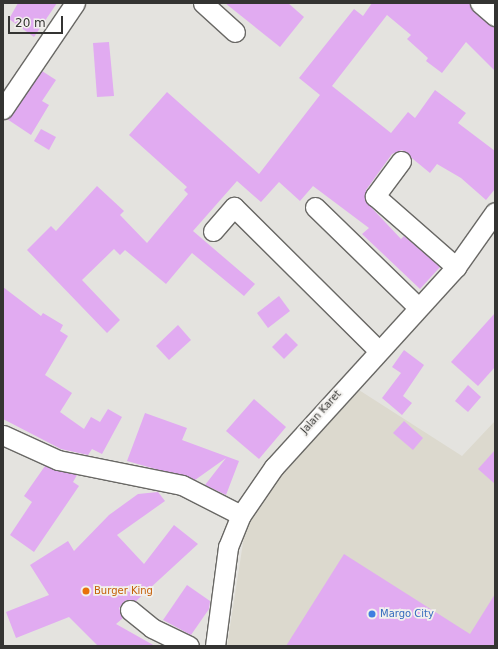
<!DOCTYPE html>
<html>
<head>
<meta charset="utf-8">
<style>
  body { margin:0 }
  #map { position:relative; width:498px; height:649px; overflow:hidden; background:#e4e3df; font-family:"DejaVu Sans",sans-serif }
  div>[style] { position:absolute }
  .built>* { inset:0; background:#dcd9ce }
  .building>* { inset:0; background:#e1abf1 }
  .roads { filter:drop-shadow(1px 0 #696865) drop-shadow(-1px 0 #696865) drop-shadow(0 1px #696865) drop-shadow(0 -1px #696865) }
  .minor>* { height:19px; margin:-9.5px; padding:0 9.5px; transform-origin:9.5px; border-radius:9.5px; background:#fff }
  .dots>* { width:11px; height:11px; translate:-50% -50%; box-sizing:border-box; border:2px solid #f2f0ed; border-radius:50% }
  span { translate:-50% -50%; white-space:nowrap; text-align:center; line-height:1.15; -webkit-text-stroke:3.5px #f2f0ed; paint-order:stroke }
  .street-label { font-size:10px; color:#343432 }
  .food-label { font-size:10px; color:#c56008 }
  .left { translate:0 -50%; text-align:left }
  .shop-label { font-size:10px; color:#366cbe }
  .frame { position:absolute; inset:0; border:4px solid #343432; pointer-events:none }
  .scale { position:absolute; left:8px; top:16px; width:55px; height:18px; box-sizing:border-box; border:2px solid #343432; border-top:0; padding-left:5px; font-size:12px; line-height:14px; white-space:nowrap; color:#343432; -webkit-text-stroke:3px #f2f0ed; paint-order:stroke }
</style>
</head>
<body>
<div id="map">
  <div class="built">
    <div style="clip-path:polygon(348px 383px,462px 456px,495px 421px,495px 646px,227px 646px,245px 530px,267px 466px)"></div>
  </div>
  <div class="building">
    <div style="clip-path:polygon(18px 3px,57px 3px,34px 37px,9px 19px)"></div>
    <div style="clip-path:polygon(225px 3px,288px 3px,304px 17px,280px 47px)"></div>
    <div style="clip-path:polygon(372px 3px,469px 3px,473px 11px,495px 27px,495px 71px,466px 42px,442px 73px,426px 61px,428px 58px,407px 39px,411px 35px,387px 15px,332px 86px,391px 133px,408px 112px,415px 118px,435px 90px,466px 113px,458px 123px,495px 151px,495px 189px,486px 200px,461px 178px,437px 164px,430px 173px,402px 150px,392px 154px,366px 190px,368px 204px,401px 239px,404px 236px,440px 267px,420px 289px,362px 234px,369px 228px,313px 186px,300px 201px,279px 182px,261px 202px,237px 181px,193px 231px,255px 284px,244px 296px,192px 253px,166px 284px,125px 250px,120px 255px,114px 249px,82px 280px,120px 320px,107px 333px,27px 250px,51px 226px,56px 231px,97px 186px,124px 211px,120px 215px,147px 243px,188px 194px,184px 190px,187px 187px,129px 135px,167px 92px,259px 174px,320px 95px,299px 78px,354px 9px,363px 16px)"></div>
    <div style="clip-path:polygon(109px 42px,114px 96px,97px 97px,93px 43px)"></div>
    <div style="clip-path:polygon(42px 71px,56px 80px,42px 101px,49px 105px,31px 135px,7px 119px)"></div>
    <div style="clip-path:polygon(41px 129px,56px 137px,49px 150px,34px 141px)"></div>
    <div style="clip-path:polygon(3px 287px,41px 316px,43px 313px,63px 325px,60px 331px,68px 336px,45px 375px,72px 393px,60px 412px,84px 429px,91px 417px,100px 422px,108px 409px,122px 417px,102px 454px,92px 449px,88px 455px,61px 449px,3px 419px)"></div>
    <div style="clip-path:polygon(279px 296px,290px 311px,268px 328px,257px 313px)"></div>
    <div style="clip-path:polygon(495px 313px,495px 367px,478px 386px,451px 362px)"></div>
    <div style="clip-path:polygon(178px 325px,191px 340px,169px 360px,156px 346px)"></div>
    <div style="clip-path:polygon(286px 333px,298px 345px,284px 359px,272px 347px)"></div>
    <div style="clip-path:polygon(404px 350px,424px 365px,403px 396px,412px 403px,402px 415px,382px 398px,401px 373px,392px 367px)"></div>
    <div style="clip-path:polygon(468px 385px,481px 397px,468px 412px,455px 401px)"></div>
    <div style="clip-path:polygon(254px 399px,286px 427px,259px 459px,226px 431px)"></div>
    <div style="clip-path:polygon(145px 413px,187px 428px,182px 440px,239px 461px,226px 495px,205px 485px,226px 458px,195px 480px,127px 461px)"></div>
    <div style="clip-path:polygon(404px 421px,423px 438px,413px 450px,393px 433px)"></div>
    <div style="clip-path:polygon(495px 450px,495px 484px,478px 469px)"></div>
    <div style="clip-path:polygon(45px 466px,77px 475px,73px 482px,79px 486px,34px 552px,10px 535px,32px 502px,24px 496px)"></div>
    <div style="clip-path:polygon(158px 492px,165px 501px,117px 535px,144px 564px,174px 525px,198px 544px,136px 601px,126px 600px,119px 608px,123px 618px,116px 624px,155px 646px,98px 646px,69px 617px,16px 638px,6px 612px,49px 595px,30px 565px,68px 541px,74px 551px,109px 515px,138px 494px)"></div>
    <div style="clip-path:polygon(344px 554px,470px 634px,495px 594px,495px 646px,286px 646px)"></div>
    <div style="clip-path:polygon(187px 585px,210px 601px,209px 609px,191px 635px,163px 620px)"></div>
  </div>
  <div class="roads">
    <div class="minor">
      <div style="left:203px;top:3px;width:43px;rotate:42.2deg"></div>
      <div style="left:480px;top:3px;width:20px;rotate:41deg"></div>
      <div style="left:3px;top:109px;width:128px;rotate:-55.8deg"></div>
      <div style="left:401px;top:161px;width:44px;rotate:126.6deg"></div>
      <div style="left:375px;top:196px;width:108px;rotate:41.2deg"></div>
      <div style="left:315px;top:207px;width:144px;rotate:44.2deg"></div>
      <div style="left:213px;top:231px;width:32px;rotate:-49deg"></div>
      <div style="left:234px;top:207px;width:203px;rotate:44.8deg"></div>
      <div style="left:3px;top:435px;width:60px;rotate:24.4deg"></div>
      <div style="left:58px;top:460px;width:126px;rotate:11.4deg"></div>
      <div style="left:182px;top:485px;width:66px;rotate:27deg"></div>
      <div style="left:130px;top:610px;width:28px;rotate:39deg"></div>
      <div style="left:152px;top:628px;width:41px;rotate:25.9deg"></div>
      <div style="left:215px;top:646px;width:100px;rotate:-82.5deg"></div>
      <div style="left:228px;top:547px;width:35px;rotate:-68deg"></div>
      <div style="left:241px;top:515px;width:58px;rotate:-55.5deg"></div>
      <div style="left:274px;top:467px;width:270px;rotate:-47.7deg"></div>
      <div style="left:456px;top:267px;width:67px;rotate:-54.7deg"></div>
    </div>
  </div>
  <div class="dots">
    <div style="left:86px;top:591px;background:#e8710a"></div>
    <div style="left:372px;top:614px;background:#3f7fe0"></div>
  </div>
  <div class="street-label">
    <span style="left:321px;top:412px;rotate:-48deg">Jalan Karet</span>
  </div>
  <div class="food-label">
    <span class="left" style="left:94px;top:591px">Burger King</span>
  </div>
  <div class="shop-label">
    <span class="left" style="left:380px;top:614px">Margo City</span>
  </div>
  <div class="frame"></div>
  <div class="scale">20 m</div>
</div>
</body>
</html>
